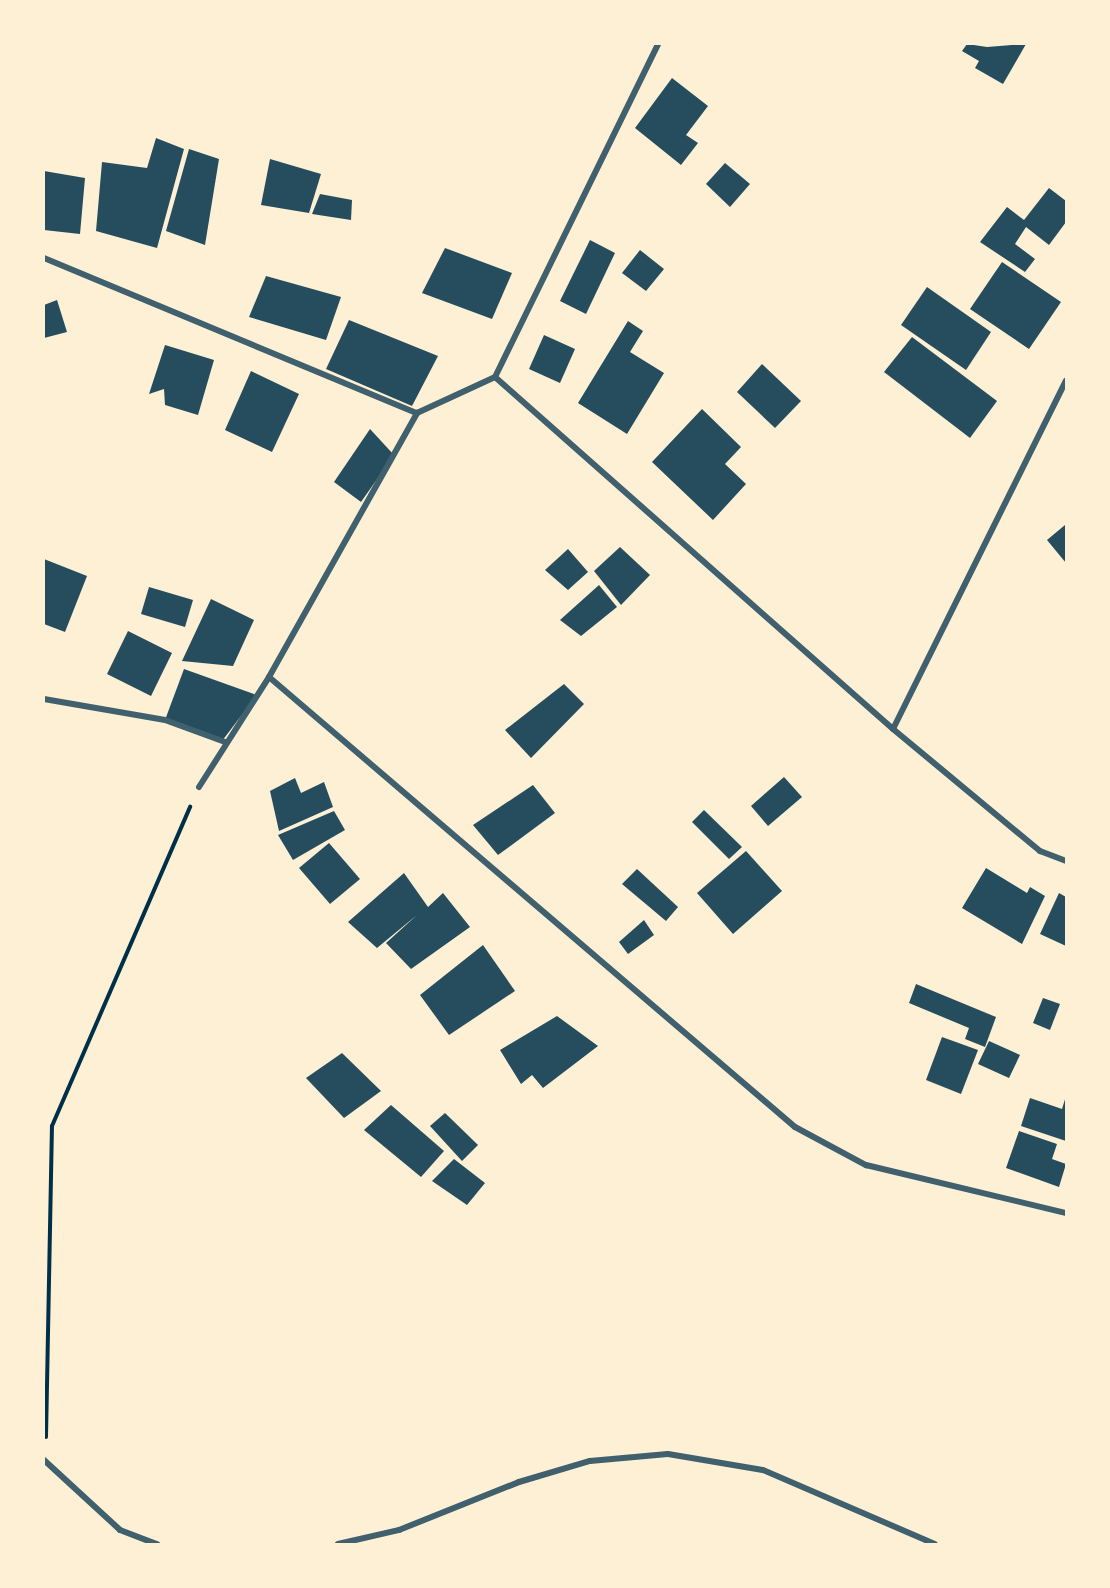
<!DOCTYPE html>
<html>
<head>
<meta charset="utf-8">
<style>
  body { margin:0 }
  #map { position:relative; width:1110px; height:1588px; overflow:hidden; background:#fdf0d5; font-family:"IBM Plex Sans",sans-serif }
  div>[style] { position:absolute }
  .building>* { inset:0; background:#264d5e }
  .path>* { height:4px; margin:-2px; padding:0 2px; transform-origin:2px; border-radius:2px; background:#003049 }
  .minor>* { height:6px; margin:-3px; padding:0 3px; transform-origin:3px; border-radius:3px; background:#3f606c }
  span { translate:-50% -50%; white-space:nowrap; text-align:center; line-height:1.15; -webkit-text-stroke:5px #fdf0d5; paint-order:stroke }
  .frame { position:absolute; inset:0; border:45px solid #fdf0d5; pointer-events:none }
</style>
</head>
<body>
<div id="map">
  <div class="building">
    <div style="clip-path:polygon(967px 44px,987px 47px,1026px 44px,1003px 84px,975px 68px,979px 61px,962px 51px)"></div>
    <div style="clip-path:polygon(672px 78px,708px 106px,686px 135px,698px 143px,681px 165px,635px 128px)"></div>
    <div style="clip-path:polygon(156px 138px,184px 149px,157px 248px,96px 231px,102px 162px,147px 168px)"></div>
    <div style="clip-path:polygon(189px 149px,219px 159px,205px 245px,166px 231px)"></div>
    <div style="clip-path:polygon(270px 159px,321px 174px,309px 213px,261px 205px)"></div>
    <div style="clip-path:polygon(725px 163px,750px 184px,730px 207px,706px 184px)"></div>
    <div style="clip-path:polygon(44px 171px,85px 178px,80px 234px,44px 230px)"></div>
    <div style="clip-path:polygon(1049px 188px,1066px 201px,1066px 222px,1049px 245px,1026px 227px,1015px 244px,1035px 259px,1025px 272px,980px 242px,1007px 207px,1024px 220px)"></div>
    <div style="clip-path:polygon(320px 194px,352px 200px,351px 220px,312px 214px)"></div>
    <div style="clip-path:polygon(590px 240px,615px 253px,586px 314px,560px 301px)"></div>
    <div style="clip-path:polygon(445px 248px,512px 273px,492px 319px,422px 293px)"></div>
    <div style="clip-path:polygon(640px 250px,664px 269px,646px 291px,622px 273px)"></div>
    <div style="clip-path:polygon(1002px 262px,1061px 302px,1029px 349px,970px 309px)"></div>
    <div style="clip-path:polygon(266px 276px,341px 297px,326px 340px,249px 317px)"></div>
    <div style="clip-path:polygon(927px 287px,991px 332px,966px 370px,901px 325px)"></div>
    <div style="clip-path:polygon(57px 300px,67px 332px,44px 338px,44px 305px)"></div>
    <div style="clip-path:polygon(349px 320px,438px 356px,412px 406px,326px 369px)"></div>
    <div style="clip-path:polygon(628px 321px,643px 331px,630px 352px,664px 373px,627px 434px,578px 403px)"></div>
    <div style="clip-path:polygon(544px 335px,575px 349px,560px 383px,529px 369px)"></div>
    <div style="clip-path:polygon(912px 337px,997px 401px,970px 438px,884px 372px)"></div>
    <div style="clip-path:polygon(165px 345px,214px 360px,198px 415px,165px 405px,164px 389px,149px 394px)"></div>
    <div style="clip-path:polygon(762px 364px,801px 401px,775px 428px,737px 392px)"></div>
    <div style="clip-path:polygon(251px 371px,299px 394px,272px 452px,225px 430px)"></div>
    <div style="clip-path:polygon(702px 409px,741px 447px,725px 464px,746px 484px,713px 520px,652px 462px)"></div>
    <div style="clip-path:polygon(370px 429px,394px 455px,361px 502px,334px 482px)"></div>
    <div style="clip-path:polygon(1065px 525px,1066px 527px,1066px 563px,1047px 540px)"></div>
    <div style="clip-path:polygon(620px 547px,650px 575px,621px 605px,594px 571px)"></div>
    <div style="clip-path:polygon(568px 549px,588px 572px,568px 590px,545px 570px)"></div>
    <div style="clip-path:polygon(44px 559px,87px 576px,65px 632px,44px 624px)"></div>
    <div style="clip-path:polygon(599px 585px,617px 607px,581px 636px,560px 620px)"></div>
    <div style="clip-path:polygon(149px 587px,193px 600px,185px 627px,141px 614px)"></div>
    <div style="clip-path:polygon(211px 599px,254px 620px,233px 666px,182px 661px)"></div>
    <div style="clip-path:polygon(128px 631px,172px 653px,151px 696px,107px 674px)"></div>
    <div style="clip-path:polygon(184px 669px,257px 695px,222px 741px,165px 720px)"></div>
    <div style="clip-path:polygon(564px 684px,584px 704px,531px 758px,505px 730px)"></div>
    <div style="clip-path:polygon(784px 777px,802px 797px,768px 826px,751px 806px)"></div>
    <div style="clip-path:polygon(295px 778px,301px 793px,324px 782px,333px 807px,279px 831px,270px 791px)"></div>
    <div style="clip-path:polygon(533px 785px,555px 813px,498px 855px,473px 825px)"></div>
    <div style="clip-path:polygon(704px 810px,742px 847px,729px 859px,692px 822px)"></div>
    <div style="clip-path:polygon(334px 811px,345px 830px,293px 860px,278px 835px)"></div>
    <div style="clip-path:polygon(329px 843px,360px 879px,330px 904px,299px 868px)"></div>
    <div style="clip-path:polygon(746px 851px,782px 891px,733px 934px,697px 893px)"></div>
    <div style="clip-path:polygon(986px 868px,1027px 893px,1030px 887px,1045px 896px,1022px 944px,962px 908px)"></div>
    <div style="clip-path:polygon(637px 869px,678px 907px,666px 921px,622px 884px)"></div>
    <div style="clip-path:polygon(404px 873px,428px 907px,443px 893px,470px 927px,411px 969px,386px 943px,417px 915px,377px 948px,348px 922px)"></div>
    <div style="clip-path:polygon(1059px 893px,1066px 897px,1066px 946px,1040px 934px)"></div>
    <div style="clip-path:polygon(644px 920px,654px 935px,628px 954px,619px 942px)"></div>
    <div style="clip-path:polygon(483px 945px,515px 991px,449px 1035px,420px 995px)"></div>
    <div style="clip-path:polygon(916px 984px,996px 1017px,985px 1047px,965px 1039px,969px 1028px,909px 1003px)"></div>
    <div style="clip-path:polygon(1043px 998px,1060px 1004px,1050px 1030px,1033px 1023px)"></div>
    <div style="clip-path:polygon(557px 1016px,598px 1046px,543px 1088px,532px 1075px,521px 1084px,500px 1050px)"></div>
    <div style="clip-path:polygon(942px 1037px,978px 1050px,961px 1094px,926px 1080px)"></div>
    <div style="clip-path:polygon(989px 1041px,1020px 1055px,1009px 1078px,978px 1064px)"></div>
    <div style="clip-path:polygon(342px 1053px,381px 1091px,344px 1118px,306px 1078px)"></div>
    <div style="clip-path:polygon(1066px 1096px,1066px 1141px,1021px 1126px,1030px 1098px,1062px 1109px)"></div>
    <div style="clip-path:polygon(391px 1105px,444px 1151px,421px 1177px,364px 1130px)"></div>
    <div style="clip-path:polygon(445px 1113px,478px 1145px,462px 1161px,430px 1126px)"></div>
    <div style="clip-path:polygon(1019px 1131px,1057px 1144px,1052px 1159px,1066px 1164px,1059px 1187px,1006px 1168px)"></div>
    <div style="clip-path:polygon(454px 1159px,485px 1183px,467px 1205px,432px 1181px)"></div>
  </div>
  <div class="path">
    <div style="left:46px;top:1437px;width:311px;rotate:-88.9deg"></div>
    <div style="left:52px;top:1126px;width:348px;rotate:-66.6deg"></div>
  </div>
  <div class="minor">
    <div style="left:44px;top:258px;width:404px;rotate:22.6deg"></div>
    <div style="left:495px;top:377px;width:531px;rotate:41.49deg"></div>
    <div style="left:893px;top:729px;width:191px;rotate:39.7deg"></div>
    <div style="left:1040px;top:851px;width:28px;rotate:21deg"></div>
    <div style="left:269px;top:677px;width:692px;rotate:40.55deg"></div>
    <div style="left:795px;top:1127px;width:81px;rotate:28.2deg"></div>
    <div style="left:866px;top:1165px;width:206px;rotate:13.5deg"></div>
    <div style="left:44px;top:699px;width:123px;rotate:9.8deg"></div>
    <div style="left:165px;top:720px;width:64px;rotate:20.1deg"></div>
    <div style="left:893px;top:729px;width:389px;rotate:-63.6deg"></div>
    <div style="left:199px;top:787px;width:130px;rotate:-57.5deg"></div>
    <div style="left:269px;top:677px;width:303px;rotate:-60.7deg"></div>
    <div style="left:417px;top:413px;width:86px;rotate:-24.8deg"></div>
    <div style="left:495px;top:377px;width:371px;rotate:-63.9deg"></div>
    <div style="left:44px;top:1460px;width:103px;rotate:42.6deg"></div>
    <div style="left:120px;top:1530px;width:40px;rotate:21deg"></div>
    <div style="left:338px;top:1544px;width:63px;rotate:-12.9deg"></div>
    <div style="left:399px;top:1530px;width:129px;rotate:-21.8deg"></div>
    <div style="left:519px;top:1482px;width:74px;rotate:-16.5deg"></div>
    <div style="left:590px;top:1461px;width:78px;rotate:-5.1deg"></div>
    <div style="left:668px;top:1454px;width:96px;rotate:9.6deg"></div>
    <div style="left:763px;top:1470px;width:187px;rotate:23.3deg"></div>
  </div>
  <div class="frame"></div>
</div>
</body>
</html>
